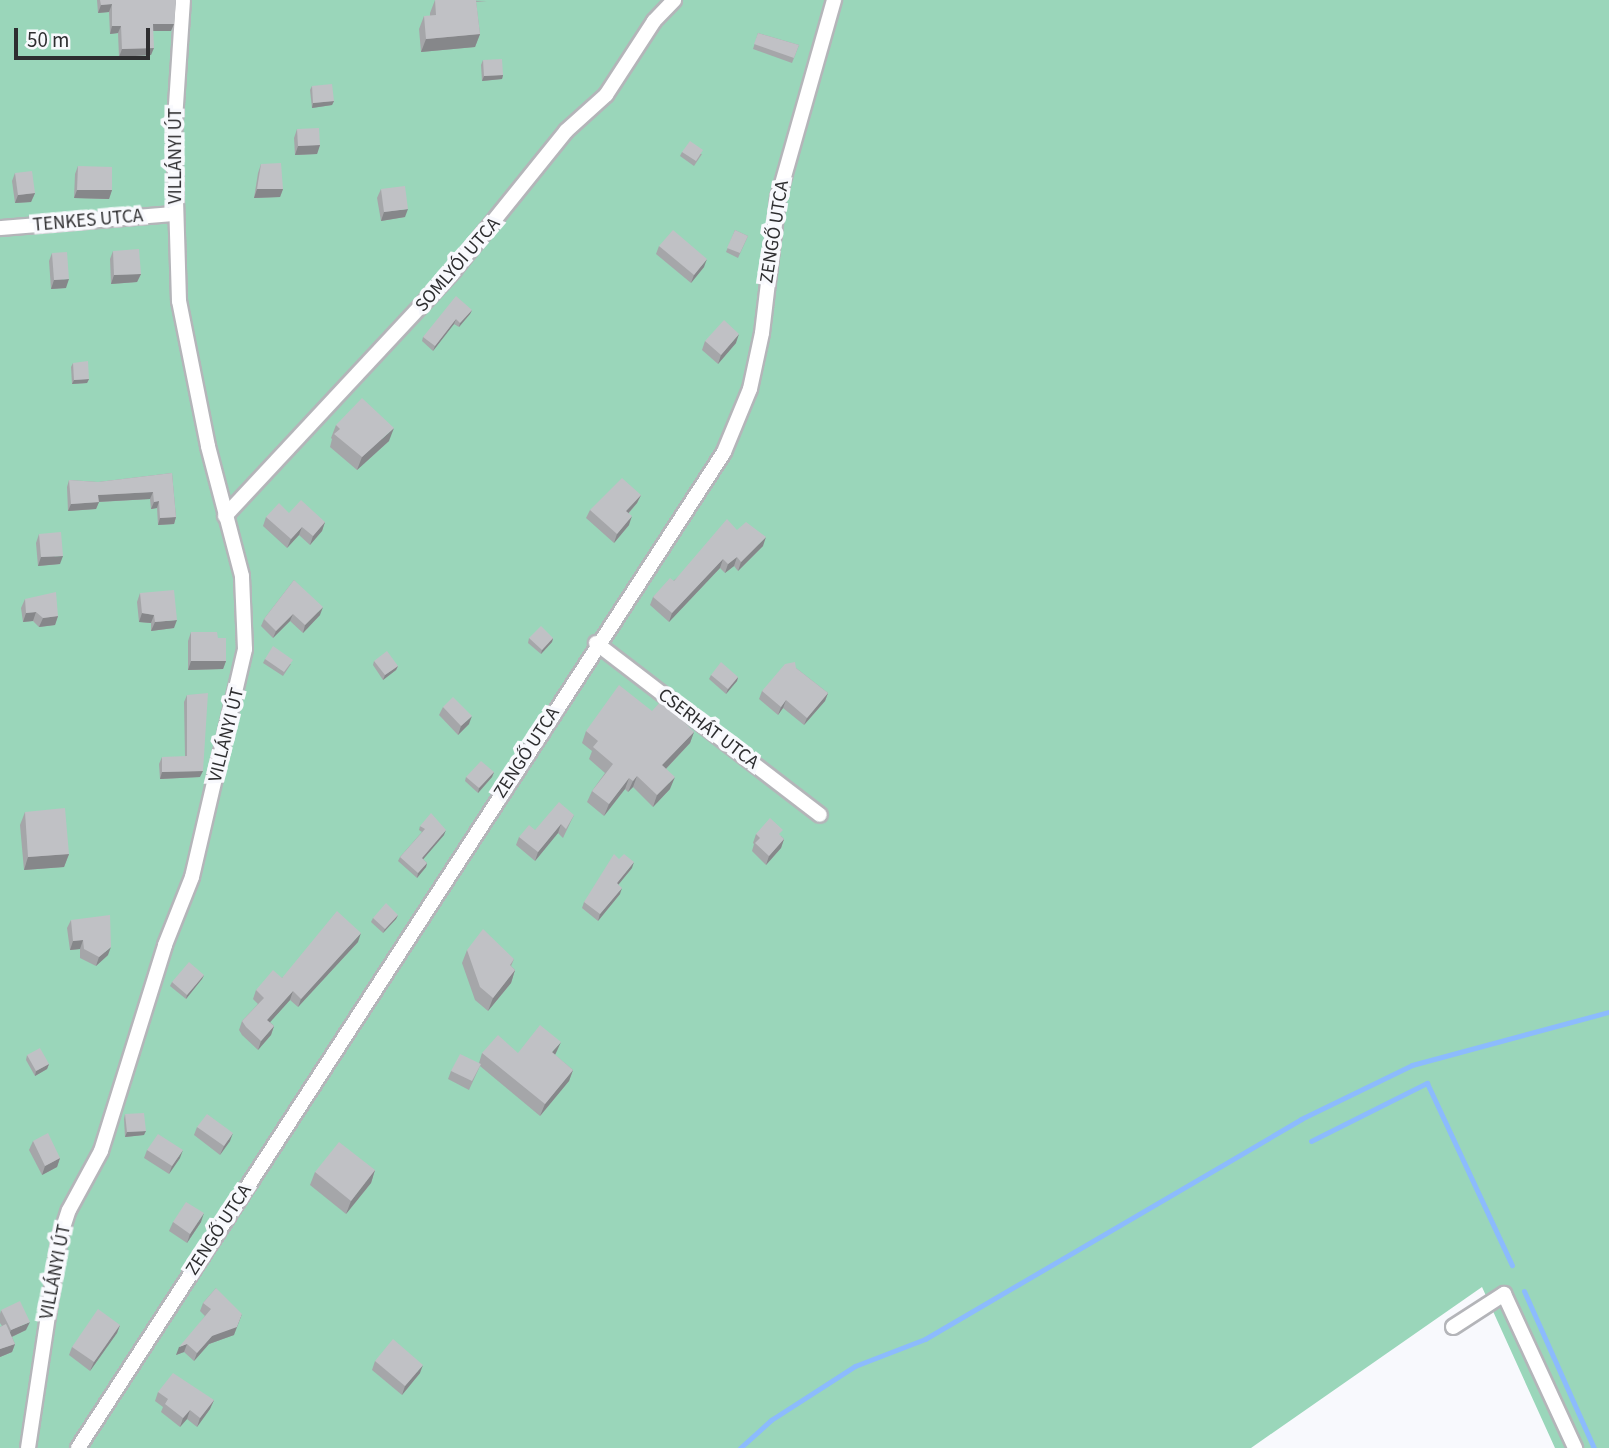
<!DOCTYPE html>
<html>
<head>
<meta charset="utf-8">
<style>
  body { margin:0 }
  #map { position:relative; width:1609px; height:1448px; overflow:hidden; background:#f8f9fd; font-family:"Source Sans 3",sans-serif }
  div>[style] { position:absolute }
  .green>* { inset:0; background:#9ad6ba }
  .stream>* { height:5px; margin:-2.5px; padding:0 2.5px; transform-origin:2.5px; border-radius:2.5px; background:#8cbbfd }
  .roads { filter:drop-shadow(2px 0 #b4b5b9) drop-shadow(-2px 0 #b4b5b9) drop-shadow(0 2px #b4b5b9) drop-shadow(0 -2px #b4b5b9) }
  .street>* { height:14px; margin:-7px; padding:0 7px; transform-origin:7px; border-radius:7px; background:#fff }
  .wall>* { inset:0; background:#a5a6a9 }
  .shaded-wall>* { inset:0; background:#86878a }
  .building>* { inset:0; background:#c0c1c5 }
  span { translate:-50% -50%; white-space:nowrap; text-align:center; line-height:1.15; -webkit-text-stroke:7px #f8f9fd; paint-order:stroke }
  .street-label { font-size:19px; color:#2e2e30 }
  .scale { position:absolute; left:14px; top:28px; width:136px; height:32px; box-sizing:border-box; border:4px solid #2e2e30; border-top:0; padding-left:9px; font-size:21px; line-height:24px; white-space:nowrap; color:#2e2e30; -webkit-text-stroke:5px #f8f9fd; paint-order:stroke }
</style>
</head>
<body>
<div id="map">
  <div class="green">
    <div style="clip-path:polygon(0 0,1609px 0,1609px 1448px,1555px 1448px,1482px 1287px,1251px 1448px,0 1448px)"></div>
  </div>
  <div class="stream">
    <div style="left:1311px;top:1141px;width:130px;rotate:-26.6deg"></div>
    <div style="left:1427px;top:1083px;width:201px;rotate:65deg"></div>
    <div style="left:1524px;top:1291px;width:172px;rotate:66deg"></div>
    <div style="left:740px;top:1448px;width:42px;rotate:-42.1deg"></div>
    <div style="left:771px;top:1420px;width:100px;rotate:-32.7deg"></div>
    <div style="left:855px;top:1366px;width:75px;rotate:-21.1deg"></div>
    <div style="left:925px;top:1339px;width:436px;rotate:-30.3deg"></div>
    <div style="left:1301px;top:1119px;width:123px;rotate:-25.9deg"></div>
    <div style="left:1412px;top:1065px;width:204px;rotate:-15.1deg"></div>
  </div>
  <div class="roads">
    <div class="street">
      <div style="left:0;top:228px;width:176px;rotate:-4.6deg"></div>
      <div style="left:225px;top:516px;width:336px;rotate:-47deg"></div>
      <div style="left:454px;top:270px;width:179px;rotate:-51.1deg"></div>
      <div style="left:566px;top:131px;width:54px;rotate:-42deg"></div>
      <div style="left:606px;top:95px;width:88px;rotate:-57deg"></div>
      <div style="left:654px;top:21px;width:29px;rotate:-46deg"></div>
      <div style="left:596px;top:643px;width:282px;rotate:37.5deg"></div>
      <div style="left:1453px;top:1327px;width:61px;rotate:-32.9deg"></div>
      <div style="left:1504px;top:1294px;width:170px;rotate:65.2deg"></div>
      <div style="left:28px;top:1448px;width:213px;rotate:-81.4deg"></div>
      <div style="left:60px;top:1237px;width:28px;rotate:-72deg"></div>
      <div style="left:69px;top:1210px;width:67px;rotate:-61.5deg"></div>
      <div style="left:101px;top:1151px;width:216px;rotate:-72.7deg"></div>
      <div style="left:165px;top:945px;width:73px;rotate:-68.3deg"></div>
      <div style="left:192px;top:877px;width:234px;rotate:-76.9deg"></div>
      <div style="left:245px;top:649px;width:73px;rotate:-92.4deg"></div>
      <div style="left:242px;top:576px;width:134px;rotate:-104.7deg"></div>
      <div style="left:208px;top:446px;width:148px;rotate:-101.3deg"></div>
      <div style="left:179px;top:301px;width:166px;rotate:-91.7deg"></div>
      <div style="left:174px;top:135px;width:135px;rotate:-86.2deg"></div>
      <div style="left:78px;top:1448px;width:1187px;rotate:-57.03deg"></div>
      <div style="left:724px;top:452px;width:68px;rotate:-67.6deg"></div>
      <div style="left:750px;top:389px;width:57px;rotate:-77.9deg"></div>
      <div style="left:762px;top:333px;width:136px;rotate:-83.2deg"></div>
      <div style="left:778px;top:198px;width:206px;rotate:-74.2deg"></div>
    </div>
  </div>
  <div class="wall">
    <div style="clip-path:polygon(97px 0,176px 0,171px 31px,153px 31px,151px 55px,119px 57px,118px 33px,110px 34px,109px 12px,98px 13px)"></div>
    <div style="clip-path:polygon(435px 0,487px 1px,476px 2px,480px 34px,475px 47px,421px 52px,419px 29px,424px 16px,430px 16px,430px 13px)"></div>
    <div style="clip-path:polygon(758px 33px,799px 45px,792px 63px,753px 49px)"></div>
    <div style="clip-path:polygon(483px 60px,503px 75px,502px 79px,482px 81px,481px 65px)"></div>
    <div style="clip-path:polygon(312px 86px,334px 101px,332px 105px,312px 108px,310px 90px)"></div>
    <div style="clip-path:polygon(297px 129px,320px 145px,317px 154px,295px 155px,294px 138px)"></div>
    <div style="clip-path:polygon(682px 152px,702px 154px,694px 166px,680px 156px)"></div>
    <div style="clip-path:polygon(261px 164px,283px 189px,280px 197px,254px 198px,258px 173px)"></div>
    <div style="clip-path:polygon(78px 166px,112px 190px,109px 199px,74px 198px,75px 174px)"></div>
    <div style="clip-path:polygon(15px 173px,35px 193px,31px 202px,15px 203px,12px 181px)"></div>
    <div style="clip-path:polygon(381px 189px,405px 217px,381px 221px,377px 198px)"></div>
    <div style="clip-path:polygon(735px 230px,748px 236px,738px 258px,726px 252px)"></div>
    <div style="clip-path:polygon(659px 246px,704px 267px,691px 283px,656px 254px)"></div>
    <div style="clip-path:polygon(113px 251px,141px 274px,137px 282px,111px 284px,110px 259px)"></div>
    <div style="clip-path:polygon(52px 253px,66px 288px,51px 289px,49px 261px)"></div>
    <div style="clip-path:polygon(472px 310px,470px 314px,459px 327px,454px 324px,433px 351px,422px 341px,423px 337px)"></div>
    <div style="clip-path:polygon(705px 341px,736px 343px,718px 364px,702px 350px)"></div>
    <div style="clip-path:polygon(73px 363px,89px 379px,87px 383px,72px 384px,71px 367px)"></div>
    <div style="clip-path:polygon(336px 425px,389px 441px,357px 470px,330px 447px,332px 439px,331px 438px)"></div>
    <div style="clip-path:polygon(172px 473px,176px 517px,174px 524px,158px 525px,157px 508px,151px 509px,150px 499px,99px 502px,96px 509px,68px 511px,67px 487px,69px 480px,98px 482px)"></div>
    <div style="clip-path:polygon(641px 495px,637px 503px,629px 513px,629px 525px,614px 543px,586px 518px,590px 510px)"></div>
    <div style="clip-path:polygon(289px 513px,325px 522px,322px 531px,310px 545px,299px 535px,287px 548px,263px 526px,266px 517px)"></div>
    <div style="clip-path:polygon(737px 530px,763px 546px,738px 571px,734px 566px,725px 573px,720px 568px,669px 622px,650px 605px,653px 597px)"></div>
    <div style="clip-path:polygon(39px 534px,60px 564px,38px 566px,36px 543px)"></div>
    <div style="clip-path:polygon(294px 580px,320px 615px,303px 633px,290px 621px,273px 638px,261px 626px,264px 619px)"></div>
    <div style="clip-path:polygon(140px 593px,174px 628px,151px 631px,151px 623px,139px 622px,137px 602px)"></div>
    <div style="clip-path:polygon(25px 599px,58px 616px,55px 625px,39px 627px,33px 621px,23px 622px,21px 608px)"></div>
    <div style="clip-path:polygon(191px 632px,218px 638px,226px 661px,223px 669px,188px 670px,188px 641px)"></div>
    <div style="clip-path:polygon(529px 638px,553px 638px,552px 642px,541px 654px,528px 643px)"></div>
    <div style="clip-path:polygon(265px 659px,291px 664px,283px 676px,263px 663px)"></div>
    <div style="clip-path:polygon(374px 661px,398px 666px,396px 670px,383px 680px,373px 665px)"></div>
    <div style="clip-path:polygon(796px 668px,828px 693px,825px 701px,804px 725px,783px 708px,778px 715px,759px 699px,762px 691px)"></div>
    <div style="clip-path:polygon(711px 675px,738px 677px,737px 681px,726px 694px,709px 679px)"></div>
    <div style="clip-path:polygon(187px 695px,200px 777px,160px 779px,159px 764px,162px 757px,185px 757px,184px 702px)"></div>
    <div style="clip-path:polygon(443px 707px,469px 724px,458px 735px,439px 715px)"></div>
    <div style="clip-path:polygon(652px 711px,694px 732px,690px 743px,666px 769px,670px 789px,653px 807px,633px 787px,628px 792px,625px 789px,604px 816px,587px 802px,592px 791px,605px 773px,589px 759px,592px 751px,582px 743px,586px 731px)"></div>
    <div style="clip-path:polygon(494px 772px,492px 777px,478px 793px,465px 781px,466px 777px)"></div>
    <div style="clip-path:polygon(25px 812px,69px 854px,64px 867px,24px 870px,20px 825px)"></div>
    <div style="clip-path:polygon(574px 815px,563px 838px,558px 833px,535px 861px,516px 845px,519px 837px,535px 830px)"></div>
    <div style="clip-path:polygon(420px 826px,444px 835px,423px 859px,427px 863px,426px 867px,417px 878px,398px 861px,400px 857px,422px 832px,419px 830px)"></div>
    <div style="clip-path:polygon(756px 834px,781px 836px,784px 839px,781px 848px,766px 865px,752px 851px,754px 844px,753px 843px)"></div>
    <div style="clip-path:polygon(632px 868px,618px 885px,620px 894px,598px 921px,582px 908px,584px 902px)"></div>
    <div style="clip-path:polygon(398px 915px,396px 919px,383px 933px,371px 922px,373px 918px)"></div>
    <div style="clip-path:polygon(71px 920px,108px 955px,96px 966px,80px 958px,80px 949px,70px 950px,67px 928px)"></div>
    <div style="clip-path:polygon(358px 942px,298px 1007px,290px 1000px,270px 1022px,274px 1026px,271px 1035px,258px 1050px,242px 1035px,239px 1030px,242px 1021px,258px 1004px,253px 999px,256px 990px)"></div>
    <div style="clip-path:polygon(467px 950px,514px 959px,511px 966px,515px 970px,511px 983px,488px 1011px,475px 1000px,462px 963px)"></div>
    <div style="clip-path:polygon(204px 975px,202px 979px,186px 999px,170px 986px,172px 982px)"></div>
    <div style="clip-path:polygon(482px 1053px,556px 1053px,555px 1055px,573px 1070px,569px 1081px,540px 1116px,480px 1066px,469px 1090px,448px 1079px,451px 1071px,479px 1063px)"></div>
    <div style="clip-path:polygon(27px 1055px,49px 1064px,47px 1069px,35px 1076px,26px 1060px)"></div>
    <div style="clip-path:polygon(125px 1114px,144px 1135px,125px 1137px,124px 1119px)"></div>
    <div style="clip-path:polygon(197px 1127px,230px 1141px,220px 1155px,194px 1135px)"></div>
    <div style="clip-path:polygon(33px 1141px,60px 1158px,57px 1167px,42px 1175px,29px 1150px)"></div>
    <div style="clip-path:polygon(147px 1150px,180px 1158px,169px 1174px,144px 1158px)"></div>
    <div style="clip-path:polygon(375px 1170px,371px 1183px,346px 1214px,310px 1185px,315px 1172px)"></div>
    <div style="clip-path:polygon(173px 1222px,201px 1222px,187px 1243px,169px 1231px)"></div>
    <div style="clip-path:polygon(216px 1288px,234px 1335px,209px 1344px,194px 1361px,184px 1352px,176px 1355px,205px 1316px,200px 1311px,203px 1303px)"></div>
    <div style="clip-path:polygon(1px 1310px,26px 1330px,12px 1337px,15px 1344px,12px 1352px,0 1357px,0 1327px,2px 1326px,0 1323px,0 1314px)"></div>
    <div style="clip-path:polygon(120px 1325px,117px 1333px,90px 1371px,69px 1355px,72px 1347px)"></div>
    <div style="clip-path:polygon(375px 1361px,420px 1373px,402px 1395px,372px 1370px)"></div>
    <div style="clip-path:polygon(158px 1392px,214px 1400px,210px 1409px,197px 1427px,187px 1419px,180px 1427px,161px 1412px,163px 1407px,155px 1401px)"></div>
  </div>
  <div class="shaded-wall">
    <div style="clip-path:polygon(112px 4px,109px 12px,98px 13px,101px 5px)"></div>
    <div style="clip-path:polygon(153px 24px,174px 24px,171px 31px,150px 31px)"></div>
    <div style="clip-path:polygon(112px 26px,121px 26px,118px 33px,110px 34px)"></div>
    <div style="clip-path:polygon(480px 34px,475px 47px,421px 52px,426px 39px)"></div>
    <div style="clip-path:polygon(154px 48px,151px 55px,119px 57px,122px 49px)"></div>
    <div style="clip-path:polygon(503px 75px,502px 79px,482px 81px,484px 76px)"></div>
    <div style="clip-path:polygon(334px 101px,332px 105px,312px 108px,313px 103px)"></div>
    <div style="clip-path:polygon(320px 145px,317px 154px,295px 155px,298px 146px)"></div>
    <div style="clip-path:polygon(257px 189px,283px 189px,280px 197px,254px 198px)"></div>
    <div style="clip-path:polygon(77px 190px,112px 190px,109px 199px,74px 198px)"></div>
    <div style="clip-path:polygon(35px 193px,31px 202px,15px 203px,18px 195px)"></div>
    <div style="clip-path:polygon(408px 209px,405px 217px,381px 221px,384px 212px)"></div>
    <div style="clip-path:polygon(707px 259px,704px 267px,691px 283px,694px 275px)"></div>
    <div style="clip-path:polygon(141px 274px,137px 282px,111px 284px,114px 275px)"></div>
    <div style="clip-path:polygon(69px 279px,66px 288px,51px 289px,54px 280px)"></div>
    <div style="clip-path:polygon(472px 310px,470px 314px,459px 327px,460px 323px)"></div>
    <div style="clip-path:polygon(456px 319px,454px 324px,433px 351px,435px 346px)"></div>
    <div style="clip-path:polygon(739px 334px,736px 343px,718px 364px,721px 355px)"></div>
    <div style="clip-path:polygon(89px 379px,87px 383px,72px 384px,74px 380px)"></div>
    <div style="clip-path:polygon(394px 428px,389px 441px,357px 470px,362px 457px)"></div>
    <div style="clip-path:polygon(153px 492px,150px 499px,96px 502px,98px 495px)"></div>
    <div style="clip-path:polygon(641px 495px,637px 503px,623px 519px,626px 511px)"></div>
    <div style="clip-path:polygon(159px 501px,157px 508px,151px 509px,154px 502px)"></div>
    <div style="clip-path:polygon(99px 502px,96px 509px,68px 511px,71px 504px)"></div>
    <div style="clip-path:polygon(632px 516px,629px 525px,614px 543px,617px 534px)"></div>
    <div style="clip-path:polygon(176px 517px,174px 524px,158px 525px,160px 518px)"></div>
    <div style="clip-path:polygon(325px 522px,322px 531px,310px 545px,313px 536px)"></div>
    <div style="clip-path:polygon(302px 527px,299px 535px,287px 548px,291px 539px)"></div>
    <div style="clip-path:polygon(766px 537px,763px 546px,738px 571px,741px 562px)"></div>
    <div style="clip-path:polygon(63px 556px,60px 564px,38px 566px,41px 557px)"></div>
    <div style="clip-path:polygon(737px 557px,734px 566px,725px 573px,728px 564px)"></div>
    <div style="clip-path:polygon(723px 559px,720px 568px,669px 622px,672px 613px)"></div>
    <div style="clip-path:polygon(323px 607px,320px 615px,303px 633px,305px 625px)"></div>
    <div style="clip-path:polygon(36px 612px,33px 621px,23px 622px,26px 613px)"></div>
    <div style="clip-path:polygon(142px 613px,154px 615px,151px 623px,139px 622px)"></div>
    <div style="clip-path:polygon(293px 614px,290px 621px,273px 638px,276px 631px)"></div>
    <div style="clip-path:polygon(58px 616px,55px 625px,39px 627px,43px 618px)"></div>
    <div style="clip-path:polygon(177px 620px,174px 628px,151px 631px,155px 622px)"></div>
    <div style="clip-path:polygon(553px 638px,552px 642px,541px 654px,542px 650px)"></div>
    <div style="clip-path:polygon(191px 661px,226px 661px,223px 669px,188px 670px)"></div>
    <div style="clip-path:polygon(398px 666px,396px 670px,383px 680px,385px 675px)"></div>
    <div style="clip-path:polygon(738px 677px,737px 681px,726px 694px,728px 689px)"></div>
    <div style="clip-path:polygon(828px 693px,825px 701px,804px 725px,807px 718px)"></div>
    <div style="clip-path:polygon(786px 700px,783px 708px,778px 715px,781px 707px)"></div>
    <div style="clip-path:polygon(472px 716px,469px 724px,458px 735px,461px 726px)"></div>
    <div style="clip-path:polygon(694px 732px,690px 743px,658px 777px,662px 765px)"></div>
    <div style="clip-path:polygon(203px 771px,200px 777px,160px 779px,162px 772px)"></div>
    <div style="clip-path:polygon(494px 772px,492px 777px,478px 793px,479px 788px)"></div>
    <div style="clip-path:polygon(637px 776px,633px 787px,628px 792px,633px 781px)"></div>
    <div style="clip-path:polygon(675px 777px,670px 789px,653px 807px,657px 795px)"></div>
    <div style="clip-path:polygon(629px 778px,625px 789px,604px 816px,609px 804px)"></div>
    <div style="clip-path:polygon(561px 824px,558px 833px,535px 861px,538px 852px)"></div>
    <div style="clip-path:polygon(446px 830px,444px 835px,420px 863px,422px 858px)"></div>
    <div style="clip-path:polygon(784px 839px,781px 848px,766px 865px,769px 856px)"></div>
    <div style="clip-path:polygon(69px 854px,64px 867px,24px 870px,28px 857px)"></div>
    <div style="clip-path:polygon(634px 862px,632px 868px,614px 890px,617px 883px)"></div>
    <div style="clip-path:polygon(427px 863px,426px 867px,417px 878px,418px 873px)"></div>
    <div style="clip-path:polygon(622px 888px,620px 894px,598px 921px,600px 914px)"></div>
    <div style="clip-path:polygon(398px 915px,396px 919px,383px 933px,385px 929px)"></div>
    <div style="clip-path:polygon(361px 933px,358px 942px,298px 1007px,301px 999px)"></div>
    <div style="clip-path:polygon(83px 940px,80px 949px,70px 950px,73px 941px)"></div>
    <div style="clip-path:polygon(111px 947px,108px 955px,96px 966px,99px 957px)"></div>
    <div style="clip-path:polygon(515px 970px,511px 983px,488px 1011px,493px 998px)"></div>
    <div style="clip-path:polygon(204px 975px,202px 979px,186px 999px,187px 995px)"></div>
    <div style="clip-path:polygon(293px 991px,290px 1000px,264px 1029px,267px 1020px)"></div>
    <div style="clip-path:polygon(274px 1026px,271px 1035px,258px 1050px,261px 1041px)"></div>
    <div style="clip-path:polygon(561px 1042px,556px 1053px,548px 1064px,552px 1052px)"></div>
    <div style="clip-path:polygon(49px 1064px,47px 1069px,35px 1076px,36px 1071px)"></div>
    <div style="clip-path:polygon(573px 1070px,569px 1081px,540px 1116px,545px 1104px)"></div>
    <div style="clip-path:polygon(146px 1131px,144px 1135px,125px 1137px,127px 1132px)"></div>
    <div style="clip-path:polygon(233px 1133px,230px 1141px,220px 1155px,224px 1146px)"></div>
    <div style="clip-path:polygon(183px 1150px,180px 1158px,169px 1174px,172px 1166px)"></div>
    <div style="clip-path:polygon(60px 1158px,57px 1167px,42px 1175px,45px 1166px)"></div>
    <div style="clip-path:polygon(375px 1170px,371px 1183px,346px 1214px,351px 1201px)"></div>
    <div style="clip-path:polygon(204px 1213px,201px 1222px,187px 1243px,190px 1234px)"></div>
    <div style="clip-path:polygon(242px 1314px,234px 1335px,209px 1344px,194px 1361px,197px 1353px,212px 1336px)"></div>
    <div style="clip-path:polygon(30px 1322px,26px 1330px,7px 1339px,11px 1330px)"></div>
    <div style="clip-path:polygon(120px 1325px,117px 1333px,90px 1371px,94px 1362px)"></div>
    <div style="clip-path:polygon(15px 1344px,12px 1352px,0 1357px,0 1349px)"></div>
    <div style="clip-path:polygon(187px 1344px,184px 1352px,176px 1355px,179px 1347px)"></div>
    <div style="clip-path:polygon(423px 1365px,420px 1373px,402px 1395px,405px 1386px)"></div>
    <div style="clip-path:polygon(214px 1400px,210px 1409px,197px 1427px,200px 1418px)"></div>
    <div style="clip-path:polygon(190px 1410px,187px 1419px,180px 1427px,183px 1418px)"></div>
  </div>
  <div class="building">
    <div style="clip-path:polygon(100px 0,176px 0,174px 24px,153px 24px,154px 48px,122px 49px,121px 26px,112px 26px,112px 4px,101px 5px)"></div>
    <div style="clip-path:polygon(435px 0,476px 0,480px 34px,426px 39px,424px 16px,436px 15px)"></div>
    <div style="clip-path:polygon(758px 33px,799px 45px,794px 58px,754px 44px)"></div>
    <div style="clip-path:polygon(502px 59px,503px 75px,484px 76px,483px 60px)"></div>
    <div style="clip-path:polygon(332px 84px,334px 101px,313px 103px,312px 86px)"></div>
    <div style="clip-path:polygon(319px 128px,320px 145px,298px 146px,297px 129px)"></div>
    <div style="clip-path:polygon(690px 141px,703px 150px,696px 161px,682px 152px)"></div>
    <div style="clip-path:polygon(281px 163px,283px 189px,257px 189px,261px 164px)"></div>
    <div style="clip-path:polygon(78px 166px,112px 167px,112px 190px,77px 190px)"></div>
    <div style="clip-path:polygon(32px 171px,35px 193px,18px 195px,15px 173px)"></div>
    <div style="clip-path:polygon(405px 186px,408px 209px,384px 212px,381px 189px)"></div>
    <div style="clip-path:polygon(673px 230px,707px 259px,694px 275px,659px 246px)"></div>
    <div style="clip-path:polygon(735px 230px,748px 236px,740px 253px,727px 248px)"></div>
    <div style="clip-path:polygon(139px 249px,141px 274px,114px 275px,113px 251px)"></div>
    <div style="clip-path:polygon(67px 252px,69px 279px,54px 280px,52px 253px)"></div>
    <div style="clip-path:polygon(456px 296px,472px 310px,460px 323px,456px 319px,435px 346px,423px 337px)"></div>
    <div style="clip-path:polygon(724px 320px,739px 334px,721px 355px,705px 341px)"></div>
    <div style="clip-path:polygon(88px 361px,89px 379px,74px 380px,73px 363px)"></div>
    <div style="clip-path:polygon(362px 398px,394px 428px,362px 457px,334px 434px,340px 429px,336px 425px)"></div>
    <div style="clip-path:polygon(172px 473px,176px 517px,160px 518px,159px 501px,154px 502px,153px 492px,98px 495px,99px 502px,71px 504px,69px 480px,98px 482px)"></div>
    <div style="clip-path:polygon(622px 478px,641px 495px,626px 511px,632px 516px,617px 534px,590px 510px)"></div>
    <div style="clip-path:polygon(301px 500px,325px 522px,313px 536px,302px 527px,291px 539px,266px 517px,279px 503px,289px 513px)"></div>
    <div style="clip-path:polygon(727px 519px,737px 530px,746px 522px,766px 537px,741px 562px,737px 557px,728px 564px,723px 559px,672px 613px,653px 597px,670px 578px,674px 581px)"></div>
    <div style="clip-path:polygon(61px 532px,63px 556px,41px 557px,39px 534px)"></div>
    <div style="clip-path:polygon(294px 580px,323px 607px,305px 625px,293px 614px,276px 631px,264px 619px)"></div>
    <div style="clip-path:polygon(174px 590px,177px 620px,155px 622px,154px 615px,142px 613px,140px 593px)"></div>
    <div style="clip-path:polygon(56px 592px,58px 616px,43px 618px,36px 612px,26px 613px,25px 599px)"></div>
    <div style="clip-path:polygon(541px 626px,553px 638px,542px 650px,529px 638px)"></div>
    <div style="clip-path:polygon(191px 632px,217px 632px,218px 638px,226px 638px,226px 661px,191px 661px)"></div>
    <div style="clip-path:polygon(273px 646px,293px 660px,284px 672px,265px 659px)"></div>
    <div style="clip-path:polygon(387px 651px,398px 666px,385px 675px,374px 661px)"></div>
    <div style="clip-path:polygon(721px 662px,738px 677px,728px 689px,711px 675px)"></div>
    <div style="clip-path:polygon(795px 662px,796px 668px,828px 693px,807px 718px,786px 700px,781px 707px,762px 691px,785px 664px)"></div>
    <div style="clip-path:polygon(619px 685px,652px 711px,662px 700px,694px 732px,662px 765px,675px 777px,657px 795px,637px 776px,633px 781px,629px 778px,609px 804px,592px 791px,613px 764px,593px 747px,598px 741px,586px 731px)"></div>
    <div style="clip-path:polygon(208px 693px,203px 771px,162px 772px,162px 757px,187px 756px,187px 695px)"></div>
    <div style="clip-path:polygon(453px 697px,472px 716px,461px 726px,443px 707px)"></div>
    <div style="clip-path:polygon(481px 761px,494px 772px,479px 788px,466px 777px)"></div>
    <div style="clip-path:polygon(559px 802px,574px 815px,566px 829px,561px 824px,538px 852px,519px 837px,529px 825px,535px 830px)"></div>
    <div style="clip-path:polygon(65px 808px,69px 854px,28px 857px,25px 812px)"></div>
    <div style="clip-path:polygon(431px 813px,446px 830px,422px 858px,427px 863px,418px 873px,400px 857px,425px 829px,420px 826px)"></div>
    <div style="clip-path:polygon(770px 818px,783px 830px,779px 834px,784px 839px,769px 856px,755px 843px,760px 838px,756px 834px)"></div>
    <div style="clip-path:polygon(614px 854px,619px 859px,624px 854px,634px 862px,617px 883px,622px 888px,600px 914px,584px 902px)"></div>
    <div style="clip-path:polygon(386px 903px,398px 915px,385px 929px,373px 918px)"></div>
    <div style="clip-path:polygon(337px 911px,361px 933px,301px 999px,293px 991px,267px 1020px,274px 1026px,261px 1041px,246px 1027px,242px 1021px,264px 998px,256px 990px,273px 970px,282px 978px)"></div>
    <div style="clip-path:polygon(110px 915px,111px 947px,99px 957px,84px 949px,83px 940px,73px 941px,71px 920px)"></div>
    <div style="clip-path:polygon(483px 929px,514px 959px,510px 965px,515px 970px,493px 998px,480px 987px,467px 950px)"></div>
    <div style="clip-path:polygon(189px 962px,204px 975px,187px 995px,172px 982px)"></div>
    <div style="clip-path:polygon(540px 1025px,561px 1042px,552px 1052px,573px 1070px,545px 1104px,482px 1053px,498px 1035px,518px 1053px)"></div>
    <div style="clip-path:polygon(40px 1048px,49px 1064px,36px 1071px,27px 1055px)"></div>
    <div style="clip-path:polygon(460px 1054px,481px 1064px,472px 1081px,451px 1071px)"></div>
    <div style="clip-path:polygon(144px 1113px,146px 1131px,127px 1132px,125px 1114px)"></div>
    <div style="clip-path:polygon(207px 1114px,233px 1133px,224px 1146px,197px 1127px)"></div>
    <div style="clip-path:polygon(48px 1133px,60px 1158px,45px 1166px,33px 1141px)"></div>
    <div style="clip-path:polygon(158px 1134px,183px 1150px,172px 1166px,147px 1150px)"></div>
    <div style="clip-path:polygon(339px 1142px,375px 1170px,351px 1201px,315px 1172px)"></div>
    <div style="clip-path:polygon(186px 1202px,204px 1213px,190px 1234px,173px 1222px)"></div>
    <div style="clip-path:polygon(216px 1288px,242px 1314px,237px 1327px,212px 1336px,197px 1353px,187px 1344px,179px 1347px,211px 1309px,203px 1303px)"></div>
    <div style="clip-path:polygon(20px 1301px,30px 1322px,11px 1330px,1px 1310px)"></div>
    <div style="clip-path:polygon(98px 1309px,120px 1325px,94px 1362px,72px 1347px)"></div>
    <div style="clip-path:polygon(6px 1324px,15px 1344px,0 1349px,0 1327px)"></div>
    <div style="clip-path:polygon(393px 1339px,423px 1365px,405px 1386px,375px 1361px)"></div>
    <div style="clip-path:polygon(173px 1373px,214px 1400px,200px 1418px,190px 1410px,183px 1418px,165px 1404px,168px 1399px,158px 1392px)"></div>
  </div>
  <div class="street-label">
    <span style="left:176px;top:156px;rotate:-90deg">VILLÁNYI ÚT</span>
    <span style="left:88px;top:221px;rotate:-5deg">TENKES UTCA</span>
    <span style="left:775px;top:232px;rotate:-81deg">ZENGŐ UTCA</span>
    <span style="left:458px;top:265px;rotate:-49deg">SOMLYÓI UTCA</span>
    <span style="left:708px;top:729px;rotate:37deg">CSERHÁT UTCA</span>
    <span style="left:227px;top:735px;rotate:-76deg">VILLÁNYI ÚT</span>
    <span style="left:527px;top:753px;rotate:-57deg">ZENGŐ UTCA</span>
    <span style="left:219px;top:1230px;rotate:-57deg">ZENGŐ UTCA</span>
    <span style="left:56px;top:1272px;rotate:-79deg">VILLÁNYI ÚT</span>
  </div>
  <div class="scale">50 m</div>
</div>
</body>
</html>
